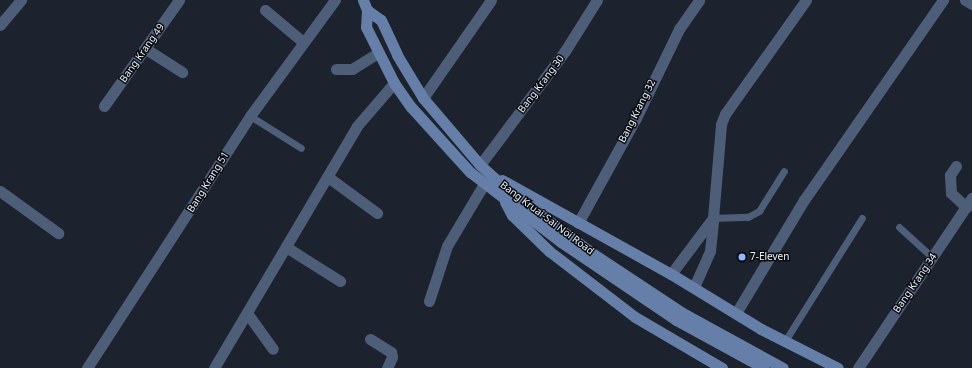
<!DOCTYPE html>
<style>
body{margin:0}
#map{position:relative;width:972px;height:368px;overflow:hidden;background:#1c232e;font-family:"Noto Sans",sans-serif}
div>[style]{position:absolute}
.service>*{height:7px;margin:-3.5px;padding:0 3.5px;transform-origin:3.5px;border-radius:3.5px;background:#4e5e78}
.minor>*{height:11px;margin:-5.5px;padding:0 5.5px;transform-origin:5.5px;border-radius:5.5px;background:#4e5e78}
.secondary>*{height:11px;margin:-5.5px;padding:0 5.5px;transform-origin:5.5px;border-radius:5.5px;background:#667fa8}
.dots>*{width:11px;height:11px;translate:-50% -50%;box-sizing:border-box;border:2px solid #090c11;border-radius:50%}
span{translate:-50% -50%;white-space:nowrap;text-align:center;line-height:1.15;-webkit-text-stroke:3px #090c11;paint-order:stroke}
.street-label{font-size:10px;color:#edf2fa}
.poi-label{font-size:10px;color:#edf2fa}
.left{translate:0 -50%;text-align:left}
</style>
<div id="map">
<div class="service">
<i style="left:250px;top:116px;width:60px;rotate:32.1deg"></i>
<i style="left:713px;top:218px;width:35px;rotate:-2deg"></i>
<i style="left:748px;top:217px;width:13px;rotate:-29deg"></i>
<i style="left:759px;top:211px;width:47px;rotate:-58deg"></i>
<i style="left:899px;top:227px;width:45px;rotate:42.3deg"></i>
<i style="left:785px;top:341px;width:145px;rotate:-58deg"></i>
</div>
<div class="minor">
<i style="left:965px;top:0;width:8px;rotate:30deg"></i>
<i style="left:265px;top:10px;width:50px;rotate:40.1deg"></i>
<i style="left:0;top:25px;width:33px;rotate:-50deg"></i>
<i style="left:146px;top:49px;width:43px;rotate:32.6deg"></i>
<i style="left:336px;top:69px;width:16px"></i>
<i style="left:352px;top:69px;width:31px;rotate:-32deg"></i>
<i style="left:423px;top:98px;width:119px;rotate:-55.2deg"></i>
<i style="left:104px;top:106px;width:130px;rotate:-54.7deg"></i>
<i style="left:480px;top:165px;width:142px;rotate:-53.3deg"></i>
<i style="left:565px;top:51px;width:60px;rotate:-57.9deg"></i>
<i style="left:956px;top:166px;width:11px;rotate:124deg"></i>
<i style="left:950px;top:175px;width:18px;rotate:87deg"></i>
<i style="left:951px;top:193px;width:21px;rotate:43deg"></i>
<i style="left:328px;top:177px;width:61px;rotate:36.3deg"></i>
<i style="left:0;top:191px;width:72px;rotate:35.9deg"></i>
<i style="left:578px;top:223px;width:120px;rotate:-61.1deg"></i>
<i style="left:636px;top:118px;width:99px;rotate:-64.2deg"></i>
<i style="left:679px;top:29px;width:35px;rotate:-55deg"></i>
<i style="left:286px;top:247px;width:64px;rotate:32.2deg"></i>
<i style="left:671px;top:274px;width:70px;rotate:-53.1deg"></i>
<i style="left:713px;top:218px;width:94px;rotate:-85.1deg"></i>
<i style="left:721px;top:124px;width:11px;rotate:-68deg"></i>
<i style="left:725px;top:114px;width:140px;rotate:-54.6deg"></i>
<i style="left:694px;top:287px;width:39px;rotate:-66deg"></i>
<i style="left:710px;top:251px;width:31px;rotate:-84deg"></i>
<i style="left:429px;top:301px;width:58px;rotate:-71.9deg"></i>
<i style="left:447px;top:246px;width:72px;rotate:-59.2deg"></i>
<i style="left:247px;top:313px;width:44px;rotate:54.2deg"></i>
<i style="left:736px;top:313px;width:132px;rotate:-59deg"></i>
<i style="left:804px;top:200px;width:244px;rotate:-55.2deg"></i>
<i style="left:370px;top:339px;width:25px;rotate:32deg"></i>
<i style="left:391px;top:352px;width:5px;rotate:79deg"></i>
<i style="left:392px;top:357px;width:12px;rotate:114deg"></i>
<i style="left:87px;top:368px;width:300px;rotate:-57.1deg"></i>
<i style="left:250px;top:116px;width:144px;rotate:-53.8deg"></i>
<i style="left:214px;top:368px;width:281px;rotate:-59.4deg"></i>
<i style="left:357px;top:126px;width:57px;rotate:-49.3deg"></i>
<i style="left:858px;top:368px;width:205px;rotate:-56.2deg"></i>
</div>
<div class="secondary">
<i style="left:363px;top:0;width:11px;rotate:68deg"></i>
<i style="left:367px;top:10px;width:17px;rotate:93deg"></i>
<i style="left:366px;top:27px;width:63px;rotate:63.4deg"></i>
<i style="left:394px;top:83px;width:29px;rotate:55deg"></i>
<i style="left:411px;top:107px;width:88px;rotate:47.8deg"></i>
<i style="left:470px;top:172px;width:115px;rotate:37.6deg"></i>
<i style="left:561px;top:242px;width:139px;rotate:34.1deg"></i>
<i style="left:676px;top:320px;width:100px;rotate:28.6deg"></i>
<i style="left:367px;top:10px;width:17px;rotate:36deg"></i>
<i style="left:381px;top:20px;width:38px;rotate:65deg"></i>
<i style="left:397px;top:55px;width:50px;rotate:58.8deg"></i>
<i style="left:423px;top:98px;width:88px;rotate:49.6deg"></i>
<i style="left:480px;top:165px;width:42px;rotate:42.1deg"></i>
<i style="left:511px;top:193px;width:101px;rotate:36.5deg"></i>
<i style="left:592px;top:253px;width:107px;rotate:33.5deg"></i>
<i style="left:681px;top:312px;width:116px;rotate:28.8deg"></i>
<i style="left:502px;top:180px;width:193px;rotate:29.1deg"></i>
<i style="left:671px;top:274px;width:105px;rotate:31.4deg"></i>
<i style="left:761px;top:329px;width:86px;rotate:26.9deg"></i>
<i style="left:505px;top:202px;width:15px;rotate:62deg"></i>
<i style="left:512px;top:215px;width:52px;rotate:44.2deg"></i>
<i style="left:549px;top:251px;width:108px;rotate:37.5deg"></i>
<i style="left:635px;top:317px;width:101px;rotate:30.4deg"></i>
</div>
<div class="dots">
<i style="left:742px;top:257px;background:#8fb8fd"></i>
</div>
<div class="street-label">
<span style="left:142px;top:53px;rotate:-55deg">Bang Krang 49</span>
<span style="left:541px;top:84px;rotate:-53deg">Bang Krang 30</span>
<span style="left:637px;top:111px;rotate:-63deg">Bang Krang 32</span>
<span style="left:208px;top:182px;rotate:-58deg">Bang Krang 51</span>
<span style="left:547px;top:218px;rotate:37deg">Bang Kruai-Sai Noi Road</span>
<span style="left:915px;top:283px;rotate:-56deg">Bang Krang 34</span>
</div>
<div class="poi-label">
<span class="left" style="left:750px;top:257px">7-Eleven</span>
</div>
</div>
